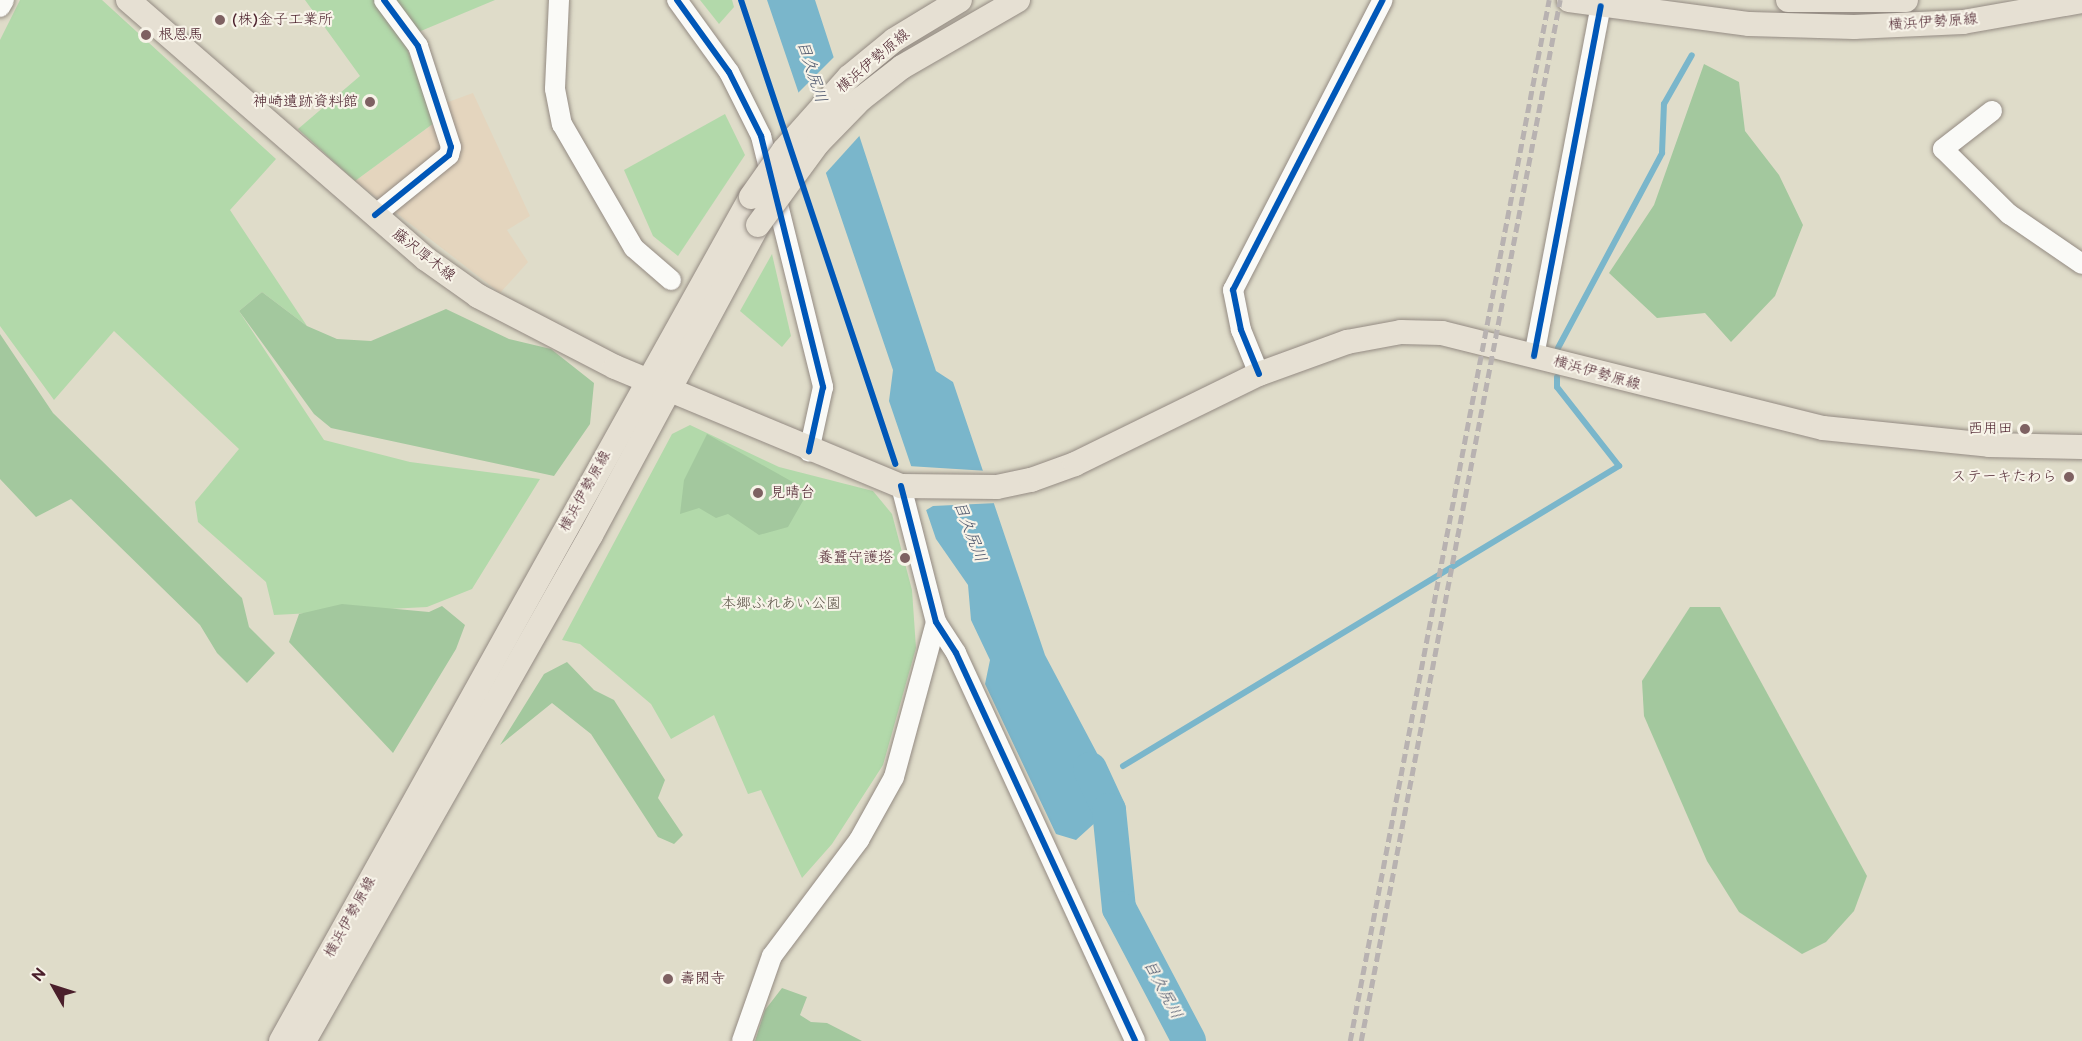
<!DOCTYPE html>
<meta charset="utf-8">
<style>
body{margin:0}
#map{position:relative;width:2082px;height:1041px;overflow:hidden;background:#dfdcc9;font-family:"Balsamiq Sans","Klee One",sans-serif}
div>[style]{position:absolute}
.built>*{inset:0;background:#e4d5be}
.green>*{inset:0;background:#b2d9aa}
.forest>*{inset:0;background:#a3c89e}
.water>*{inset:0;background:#7ab6cb}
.pier>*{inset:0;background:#dfdcc9}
.stream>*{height:6px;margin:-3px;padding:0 3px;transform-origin:3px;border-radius:3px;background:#7ab6cb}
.river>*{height:34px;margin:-17px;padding:0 17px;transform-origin:17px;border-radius:17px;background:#7ab6cb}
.roads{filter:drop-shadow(0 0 2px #948b83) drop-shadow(0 0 2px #948b83)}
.minor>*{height:20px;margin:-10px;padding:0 10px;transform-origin:10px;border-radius:10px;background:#fafaf7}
.major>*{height:24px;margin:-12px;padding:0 12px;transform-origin:12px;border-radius:12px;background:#e6e0d3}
.rail>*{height:4.5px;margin-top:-2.25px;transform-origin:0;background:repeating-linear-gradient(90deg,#b8b2b1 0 9px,transparent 0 13.5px)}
.bridges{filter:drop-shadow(0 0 2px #948b83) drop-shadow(0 0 2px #948b83)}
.major-bridge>*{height:24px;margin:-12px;padding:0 12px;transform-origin:12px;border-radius:12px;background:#e6e0d3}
.cycleway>*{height:6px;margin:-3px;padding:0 3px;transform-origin:3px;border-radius:3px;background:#0057b8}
.dots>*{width:16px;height:16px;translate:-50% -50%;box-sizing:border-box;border:3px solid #f7f3e8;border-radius:50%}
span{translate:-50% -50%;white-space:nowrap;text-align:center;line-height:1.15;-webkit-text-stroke:4.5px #f7f3e8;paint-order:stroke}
.poi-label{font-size:15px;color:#4a1f2b}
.left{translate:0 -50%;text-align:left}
.right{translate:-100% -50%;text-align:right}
.street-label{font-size:15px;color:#4a1f2b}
.park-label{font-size:15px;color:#5e564a}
.water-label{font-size:16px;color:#4c556b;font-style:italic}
.north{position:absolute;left:24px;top:957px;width:60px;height:60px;-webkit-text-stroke:4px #f7f3e8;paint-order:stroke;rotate:309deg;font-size:16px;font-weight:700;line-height:24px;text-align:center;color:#4a1f2b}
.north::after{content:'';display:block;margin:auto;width:21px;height:27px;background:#4a1f2b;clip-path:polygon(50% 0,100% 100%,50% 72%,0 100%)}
</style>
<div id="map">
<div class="built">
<i style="clip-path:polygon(473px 93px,530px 216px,507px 230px,528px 262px,500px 293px,355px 181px,433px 124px,429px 109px)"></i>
</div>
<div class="green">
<i style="clip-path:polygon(20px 0,102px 0,276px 159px,230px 210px,307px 326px,262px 292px,239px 311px,324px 440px,410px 462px,540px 479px,472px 589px,427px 607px,274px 615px,266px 582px,198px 522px,195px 502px,239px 449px,114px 331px,54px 400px,0 326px,0 40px)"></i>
<i style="clip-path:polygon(305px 0,495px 0,416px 33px,407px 48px,434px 123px,355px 181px,298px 129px,360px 76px)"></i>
<i style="clip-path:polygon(700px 0,732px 0,734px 7px,719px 24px)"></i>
<i style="clip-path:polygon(725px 114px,745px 155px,678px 256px,653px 236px,624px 170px)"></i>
<i style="clip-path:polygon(772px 254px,791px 336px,782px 347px,740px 311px)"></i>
<i style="clip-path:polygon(690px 425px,779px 467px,873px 491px,892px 514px,912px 590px,916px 648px,883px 765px,832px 844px,802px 878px,761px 790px,748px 794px,714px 715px,671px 739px,651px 704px,580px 644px,562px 640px,672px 434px)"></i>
</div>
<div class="forest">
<i style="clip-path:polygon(1704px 64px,1739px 82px,1745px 131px,1779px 175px,1803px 225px,1775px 296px,1731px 342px,1705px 313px,1657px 318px,1609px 273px,1654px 205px)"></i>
<i style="clip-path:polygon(262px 292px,307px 326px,337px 339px,371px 341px,446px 309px,509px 339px,551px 349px,594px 383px,590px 424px,554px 476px,331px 428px,314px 414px,239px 311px)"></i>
<i style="clip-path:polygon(0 334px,53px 413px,242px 598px,249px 627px,275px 653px,247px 683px,217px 653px,200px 625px,71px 499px,36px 517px,0 479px)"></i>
<i style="clip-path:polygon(707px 434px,798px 485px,804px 499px,788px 527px,759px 535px,728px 514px,716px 518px,699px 508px,680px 514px,684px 480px)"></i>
<i style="clip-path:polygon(342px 604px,429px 612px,442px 606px,465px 625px,456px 649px,393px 753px,289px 642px,299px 614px)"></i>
<i style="clip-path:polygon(1690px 607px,1720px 607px,1867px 876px,1854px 911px,1826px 942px,1802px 954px,1739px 912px,1707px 861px,1644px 716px,1642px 681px)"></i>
<i style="clip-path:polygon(567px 662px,594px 690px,614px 700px,665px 780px,658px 798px,683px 835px,674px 844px,658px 837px,591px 734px,552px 703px,500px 745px,544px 674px)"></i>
<i style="clip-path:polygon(782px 988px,807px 997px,800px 1015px,811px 1022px,827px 1023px,862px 1041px,755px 1041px,765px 1010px)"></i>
</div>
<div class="water">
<i style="clip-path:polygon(767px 0,815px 0,936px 371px,953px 382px,1045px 655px,1117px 791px,1109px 810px,1076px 840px,1056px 834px,985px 684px,990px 660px,971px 620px,968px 585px,936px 539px,889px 401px,893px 370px)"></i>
</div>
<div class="pier">
<i style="clip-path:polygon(836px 55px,862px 133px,824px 175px,796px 95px)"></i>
<i style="clip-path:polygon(908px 466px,988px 471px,997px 503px,933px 506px,923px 512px)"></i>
</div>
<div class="stream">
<i style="left:1558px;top:348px;width:221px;rotate:-61.9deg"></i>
<i style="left:1662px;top:153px;width:49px;rotate:-87.7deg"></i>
<i style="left:1664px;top:104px;width:56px;rotate:-60.3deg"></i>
<i style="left:1123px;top:766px;width:580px;rotate:-31.17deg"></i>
<i style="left:1619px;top:466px;width:100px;rotate:-128.1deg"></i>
<i style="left:1557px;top:387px;width:10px;rotate:-90deg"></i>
</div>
<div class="river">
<i style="left:1090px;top:769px;width:45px;rotate:65.1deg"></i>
<i style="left:1109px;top:810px;width:99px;rotate:84.2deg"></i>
<i style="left:1119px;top:908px;width:150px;rotate:62.2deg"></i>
</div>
<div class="roads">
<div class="minor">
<i style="left:559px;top:0;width:89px;rotate:92.6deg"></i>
<i style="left:555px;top:89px;width:36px;rotate:79deg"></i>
<i style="left:562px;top:124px;width:143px;rotate:59.9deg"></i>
<i style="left:634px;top:248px;width:49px;rotate:40.9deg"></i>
<i style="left:677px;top:0;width:89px;rotate:54.2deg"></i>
<i style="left:729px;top:72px;width:72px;rotate:63.4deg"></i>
<i style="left:761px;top:136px;width:259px;rotate:76.1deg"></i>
<i style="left:823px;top:387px;width:66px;rotate:102.3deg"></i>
<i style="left:0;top:7px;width:8px;rotate:-60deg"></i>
<i style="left:1992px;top:111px;width:62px;rotate:142.2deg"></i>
<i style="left:1943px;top:149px;width:93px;rotate:44.6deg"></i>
<i style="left:2009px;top:214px;width:88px;rotate:34.4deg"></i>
<i style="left:375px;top:215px;width:95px;rotate:-39deg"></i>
<i style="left:449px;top:155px;width:8px;rotate:-76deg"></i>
<i style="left:451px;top:147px;width:106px;rotate:-108.1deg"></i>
<i style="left:418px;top:46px;width:57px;rotate:-126.5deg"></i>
<i style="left:1534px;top:356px;width:356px;rotate:-79.2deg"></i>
<i style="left:1259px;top:374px;width:48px;rotate:-112.2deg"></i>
<i style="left:1241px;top:330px;width:41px;rotate:-101.3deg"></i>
<i style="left:1233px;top:290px;width:326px;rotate:-62.7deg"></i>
<i style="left:901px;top:486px;width:140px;rotate:75.6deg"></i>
<i style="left:936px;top:622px;width:37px;rotate:57deg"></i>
<i style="left:956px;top:653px;width:427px;rotate:65.2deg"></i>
<i style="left:742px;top:1041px;width:90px;rotate:-70.6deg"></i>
<i style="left:772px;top:956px;width:145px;rotate:-53.1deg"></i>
<i style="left:859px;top:840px;width:72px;rotate:-60.9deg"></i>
<i style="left:894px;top:777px;width:161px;rotate:-74.8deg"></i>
</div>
<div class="major">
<i style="left:128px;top:0;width:395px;rotate:41deg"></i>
<i style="left:426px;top:259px;width:64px;rotate:35.4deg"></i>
<i style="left:478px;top:296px;width:154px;rotate:27.4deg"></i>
<i style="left:615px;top:367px;width:310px;rotate:22.6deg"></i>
<i style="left:901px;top:486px;width:96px;rotate:0.6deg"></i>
<i style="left:997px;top:487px;width:35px;rotate:-12deg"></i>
<i style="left:1031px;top:480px;width:47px;rotate:-20deg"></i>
<i style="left:1075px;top:464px;width:205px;rotate:-26.1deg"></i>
<i style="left:1259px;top:374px;width:94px;rotate:-20deg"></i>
<i style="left:1347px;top:342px;width:55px;rotate:-10.5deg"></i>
<i style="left:1401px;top:332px;width:41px;rotate:1.4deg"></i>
<i style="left:1442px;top:333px;width:393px;rotate:14deg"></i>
<i style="left:1823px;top:428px;width:167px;rotate:5.8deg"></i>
<i style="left:1989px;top:445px;width:93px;rotate:1.2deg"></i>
<i style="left:1569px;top:0;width:182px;rotate:7.6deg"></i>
<i style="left:1749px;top:24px;width:105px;rotate:1.6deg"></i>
<i style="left:1854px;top:27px;width:109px;rotate:-2.6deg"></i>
<i style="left:1963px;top:22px;width:121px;rotate:-10deg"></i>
<i style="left:1788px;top:0;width:118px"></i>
<i style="left:281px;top:1041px;width:966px;rotate:-60.89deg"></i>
<i style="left:304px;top:1041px;width:582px;rotate:-60.44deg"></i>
<i style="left:591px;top:535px;width:352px;rotate:-61.7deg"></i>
</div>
</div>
<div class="rail">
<i style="left:1350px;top:1041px;width:1060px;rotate:-79.18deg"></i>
<i style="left:1361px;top:1041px;width:1060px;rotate:-79.18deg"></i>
</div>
<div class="bridges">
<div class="major-bridge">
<i style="left:751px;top:197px;width:57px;rotate:-54.9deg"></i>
<i style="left:784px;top:150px;width:98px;rotate:-48.3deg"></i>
<i style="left:849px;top:77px;width:58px;rotate:-39.4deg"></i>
<i style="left:894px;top:40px;width:77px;rotate:-31.2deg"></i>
<i style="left:758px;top:225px;width:102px;rotate:-53.8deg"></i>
<i style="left:818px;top:143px;width:62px;rotate:-45.7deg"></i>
<i style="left:861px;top:99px;width:52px;rotate:-38deg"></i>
<i style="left:902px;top:67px;width:134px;rotate:-30deg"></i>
</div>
</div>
<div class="cycleway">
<i style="left:677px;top:0;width:89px;rotate:54.2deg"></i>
<i style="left:729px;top:72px;width:72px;rotate:63.4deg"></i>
<i style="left:761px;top:136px;width:259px;rotate:76.1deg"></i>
<i style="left:823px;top:387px;width:66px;rotate:102.3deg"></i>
<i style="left:741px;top:0;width:489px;rotate:71.6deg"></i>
<i style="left:375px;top:215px;width:95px;rotate:-39deg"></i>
<i style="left:449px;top:155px;width:8px;rotate:-76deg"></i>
<i style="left:451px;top:147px;width:106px;rotate:-108.1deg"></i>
<i style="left:418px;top:46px;width:57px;rotate:-126.5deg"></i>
<i style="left:1534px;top:356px;width:356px;rotate:-79.2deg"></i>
<i style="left:1259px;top:374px;width:48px;rotate:-112.2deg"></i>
<i style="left:1241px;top:330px;width:41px;rotate:-101.3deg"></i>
<i style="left:1233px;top:290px;width:326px;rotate:-62.7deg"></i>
<i style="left:901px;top:486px;width:140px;rotate:75.6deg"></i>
<i style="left:936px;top:622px;width:37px;rotate:57deg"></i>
<i style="left:956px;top:653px;width:427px;rotate:65.2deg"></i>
</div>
<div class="dots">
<i style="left:220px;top:20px;background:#7e6162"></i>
<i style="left:146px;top:35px;background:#7e6162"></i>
<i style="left:370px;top:102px;background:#7e6162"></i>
<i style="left:2025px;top:429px;background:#7e6162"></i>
<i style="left:2069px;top:477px;background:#7e6162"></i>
<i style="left:758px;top:493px;background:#7e6162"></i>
<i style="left:905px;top:558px;background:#7e6162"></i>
<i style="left:668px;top:979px;background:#7e6162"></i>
</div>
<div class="poi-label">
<span class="left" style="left:232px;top:20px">(株)金子工業所</span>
<span class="left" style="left:158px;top:35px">根恩馬</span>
<span class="right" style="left:358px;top:102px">神崎遺跡資料館</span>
<span class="right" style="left:2013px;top:429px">西用田</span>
<span class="right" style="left:2057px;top:477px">ステーキたわら</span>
<span class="left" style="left:770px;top:493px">見晴台</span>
<span class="right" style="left:893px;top:558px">養蠶守護塔</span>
<span class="left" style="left:680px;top:979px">壽閑寺</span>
</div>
<div class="street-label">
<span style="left:1933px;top:22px;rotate:-4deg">横浜伊勢原線</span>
<span style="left:873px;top:61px;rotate:-40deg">横浜伊勢原線</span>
<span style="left:424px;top:255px;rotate:38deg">藤沢厚木線</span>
<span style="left:1597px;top:373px;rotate:16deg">横浜伊勢原線</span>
<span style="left:585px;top:491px;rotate:-61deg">横浜伊勢原線</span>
<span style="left:350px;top:917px;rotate:-61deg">横浜伊勢原線</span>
</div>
<div class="park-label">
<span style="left:781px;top:604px">本郷ふれあい公園</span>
</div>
<div class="water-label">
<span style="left:811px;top:72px;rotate:72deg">目久尻川</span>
<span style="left:969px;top:532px;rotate:69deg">目久尻川</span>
<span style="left:1162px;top:990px;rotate:62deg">目久尻川</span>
</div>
<div class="north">N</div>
</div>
